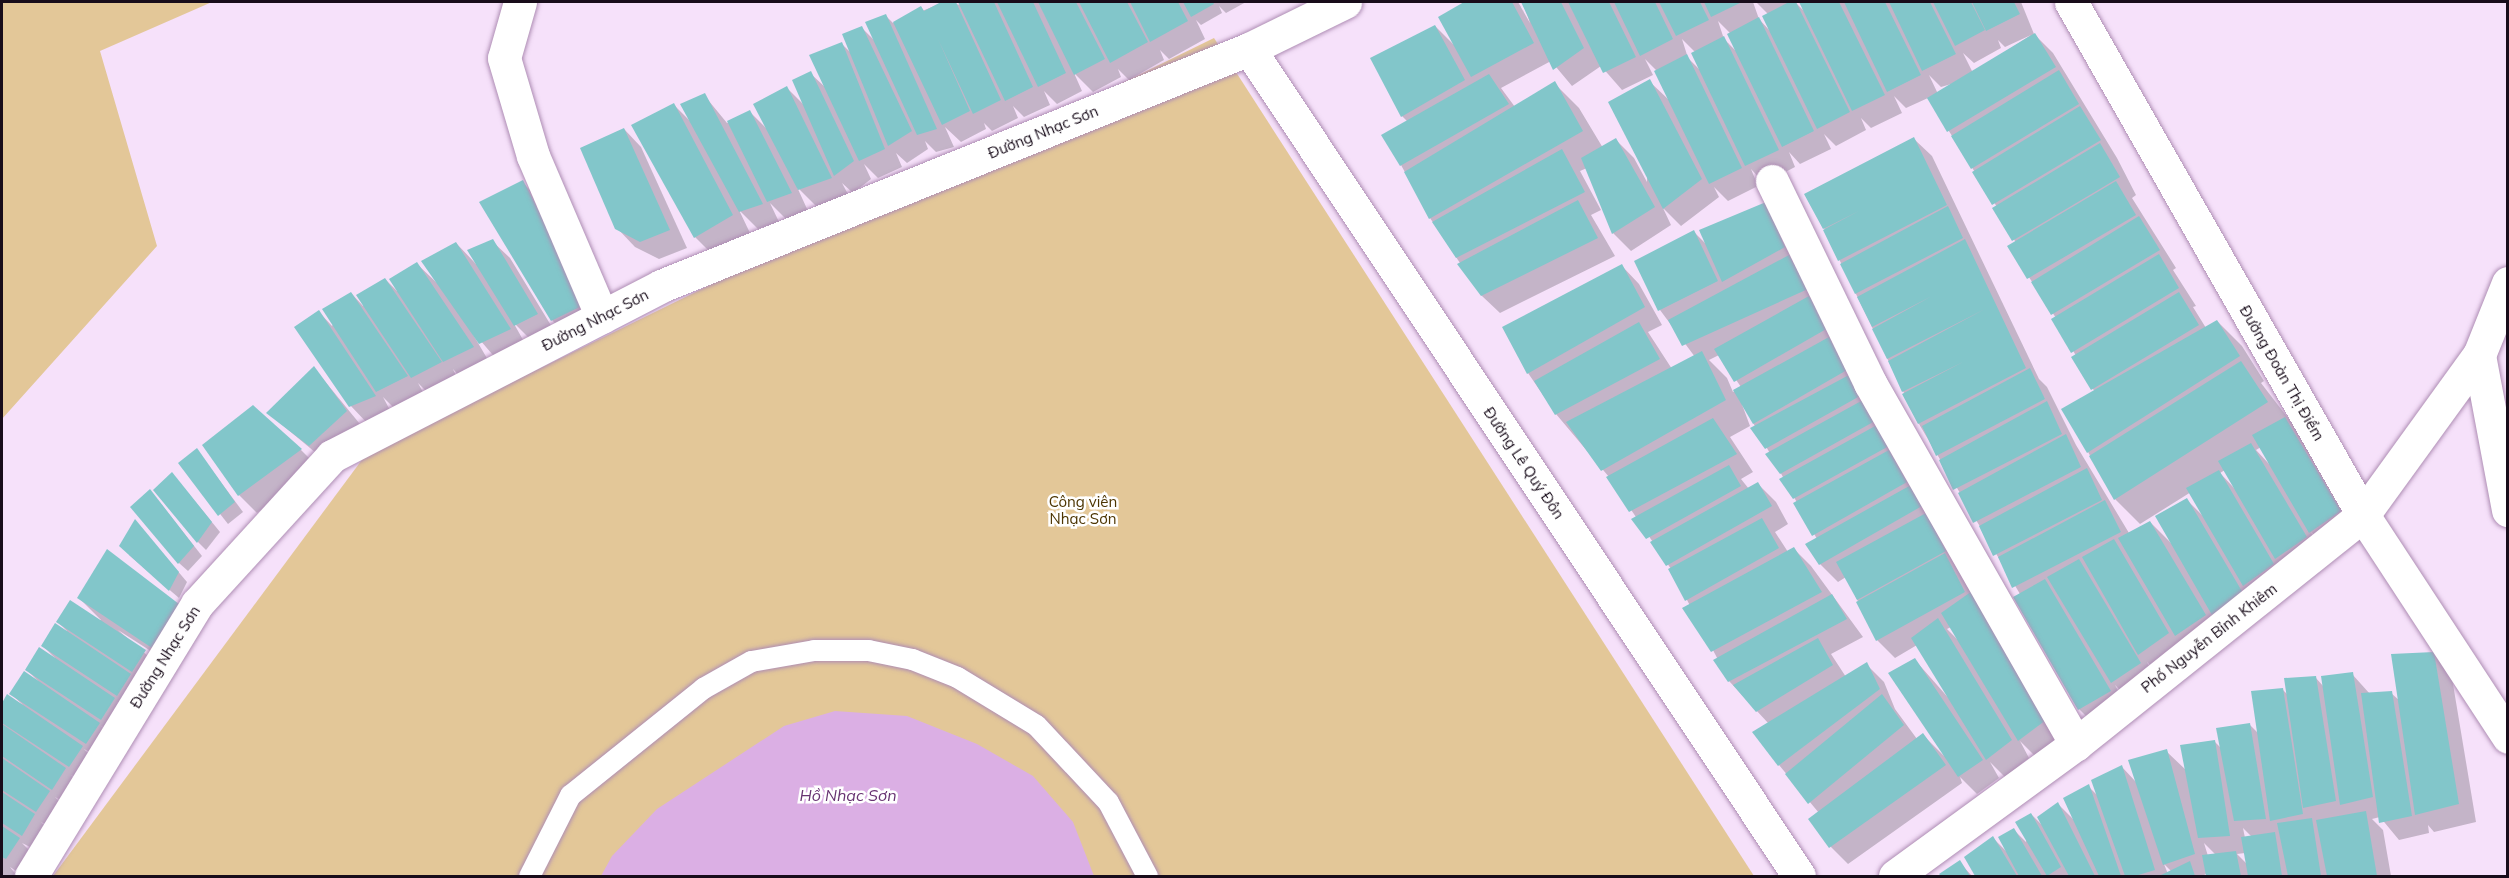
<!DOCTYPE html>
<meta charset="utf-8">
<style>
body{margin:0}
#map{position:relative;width:2509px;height:878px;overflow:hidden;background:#f6e1fa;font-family:Mulish,sans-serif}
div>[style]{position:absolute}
.green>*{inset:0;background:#e3c798}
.water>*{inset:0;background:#dbafe4}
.shadow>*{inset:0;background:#0003}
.building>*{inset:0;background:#82c6ca}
.roads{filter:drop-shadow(0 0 2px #ae8db4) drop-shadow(0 0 2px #ae8db4)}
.lane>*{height:21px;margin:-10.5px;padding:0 10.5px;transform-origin:10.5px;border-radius:10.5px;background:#fff}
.street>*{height:33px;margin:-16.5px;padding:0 16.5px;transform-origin:16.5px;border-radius:16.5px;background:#fff}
.secondary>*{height:33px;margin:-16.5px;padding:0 16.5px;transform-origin:16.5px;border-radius:16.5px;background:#fff}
span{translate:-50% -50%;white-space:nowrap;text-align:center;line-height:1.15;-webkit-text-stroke:5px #fff;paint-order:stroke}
.street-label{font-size:15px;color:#180c1a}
.park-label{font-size:15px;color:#4d3502}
.water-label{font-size:16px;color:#683372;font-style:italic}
.frame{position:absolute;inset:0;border:3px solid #180c1a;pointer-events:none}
</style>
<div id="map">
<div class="green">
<i style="clip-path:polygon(2px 2px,212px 2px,100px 51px,157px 246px,2px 419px)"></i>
<i style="clip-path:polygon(1214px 38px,1754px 876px,53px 876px,367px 453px)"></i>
</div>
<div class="water">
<i style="clip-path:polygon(835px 711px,907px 716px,977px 744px,1033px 776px,1073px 822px,1094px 876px,601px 876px,612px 856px,657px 809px,784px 726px)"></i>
</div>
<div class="shadow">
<i style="clip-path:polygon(944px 2px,961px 5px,960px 2px,1246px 2px,1226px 13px,1219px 6px,1222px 13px,1201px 25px,1196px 20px,1205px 39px,1169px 59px,1160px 50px,1164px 60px,1129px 80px,1118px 69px,1121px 77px,1093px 92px,1074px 73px,1082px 91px,1057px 104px,1044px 91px,1050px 105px,1024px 117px,1013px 106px,1018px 118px,992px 131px,984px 123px,986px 129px,961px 142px,945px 127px,954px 147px,936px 152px,925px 141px,928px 149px,907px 163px,896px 153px,902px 167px,878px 178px,864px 164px,871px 179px,853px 193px,842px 183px,849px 196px,817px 207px,797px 187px,808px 211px,786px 219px,770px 203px,779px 222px,758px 229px,739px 210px,750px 233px,713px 255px,695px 237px,674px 105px,691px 122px,704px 95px,727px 123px,750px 112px,766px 128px,787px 88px,805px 106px,810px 73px,826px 88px,841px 43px,852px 54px,861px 27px,874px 40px,886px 16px,893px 23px)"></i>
<i style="clip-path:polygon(evenodd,1467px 2px,1518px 2px,1530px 23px,1523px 2px,1753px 2px,1759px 19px,1770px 31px,1768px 14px,1756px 2px,1795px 2px,1804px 11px,1800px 2px,2021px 2px,2034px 34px,2053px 53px,2117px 158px,2136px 195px,2132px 198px,2176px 268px,2173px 270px,2196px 306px,2193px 307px,2206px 328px,2217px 321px,2242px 346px,2264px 381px,2261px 383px,2302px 436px,2357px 529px,2328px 549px,2311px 532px,2323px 555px,2294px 575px,2279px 560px,2291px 582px,2212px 613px,2222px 633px,2194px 653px,2180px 640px,2186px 651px,2157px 672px,2147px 662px,2157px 681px,2130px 700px,2115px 685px,2128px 709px,2097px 727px,2079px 709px,2020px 594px,1919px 424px,1824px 228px,1914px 139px,1932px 156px,2039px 379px,2047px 387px,2076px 445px,2129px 533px,2150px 522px,2172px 544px,2187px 500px,2204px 517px,2191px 492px,2140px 524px,2115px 499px,2088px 452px,2095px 392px,2073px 358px,2076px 356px,2056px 318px,2009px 247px,2016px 243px,1997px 207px,1928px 98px,1906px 108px,1894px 96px,1902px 113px,1871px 128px,1861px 118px,1866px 130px,1836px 146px,1824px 134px,1831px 149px,1800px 164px,1789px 152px,1795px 167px,1764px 183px,1751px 169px,1758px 186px,1728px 201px,1714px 187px,1719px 197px,1681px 226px,1663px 208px,1671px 225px,1631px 251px,1613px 233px,1587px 168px,1580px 171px,1601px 210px,1591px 215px,1615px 256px,1500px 313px,1482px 296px,1430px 218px,1401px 165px,1408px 122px,1402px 116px,1435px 26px,1455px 46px,1440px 17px,1467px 2px,1718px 21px,1731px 34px,1736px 51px,1724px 39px,1718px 21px,1467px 2px,2031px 35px,1973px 73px,1963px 53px,1974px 63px,2001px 48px,1998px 40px,2005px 47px,2031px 35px,1467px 2px,1682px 39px,1695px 52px,1701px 71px,1688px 58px,1682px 39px,1467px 2px,1645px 59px,1657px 71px,1669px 100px,1649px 81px,1647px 182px,1634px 158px,1616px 140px,1603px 148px,1579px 108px,1554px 83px,1515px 107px,1501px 88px,1551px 61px,1572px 86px,1601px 66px,1622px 90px,1653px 75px,1645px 59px,1467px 2px,1929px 75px,1941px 87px,1958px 82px,1938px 94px,1929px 75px,1467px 2px,2261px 447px,2270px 465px,2256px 450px,2261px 447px,1467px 2px,2225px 470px,2235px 489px,2220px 473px,2225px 470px)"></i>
<i style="clip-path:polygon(624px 129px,641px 147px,687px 248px,659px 259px,635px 247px,617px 228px)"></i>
<i style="clip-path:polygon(522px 182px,540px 200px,602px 321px,569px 338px,552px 320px)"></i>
<i style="clip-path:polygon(evenodd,1765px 203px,2066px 735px,2037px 758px,2020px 741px,2029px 758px,2005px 777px,1990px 762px,1999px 778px,1977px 794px,1960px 777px,1962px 783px,1848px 864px,1831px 847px,1819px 813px,1779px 765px,1769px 724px,1729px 681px,1671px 569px,1609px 477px,1556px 414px,1528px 373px,1622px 266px,1639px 284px,1662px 325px,1648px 332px,1672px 369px,1695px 357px,1660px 310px,1694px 232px,1707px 245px,1765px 203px,1719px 355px,1741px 387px,1733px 392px,1727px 378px,1709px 360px,1719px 355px,1765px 203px,1740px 399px,1817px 539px,1820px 564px,1838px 582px,1846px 577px,1877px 640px,1895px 658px,1917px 645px,1952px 702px,1915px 660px,1944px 756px,1923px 735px,1917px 739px,1895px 709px,1884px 682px,1866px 664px,1846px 677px,1831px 654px,1863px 637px,1811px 566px,1794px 549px,1788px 552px,1775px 532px,1788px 524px,1776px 502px,1758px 484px,1749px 489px,1741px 479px,1753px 472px,1730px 437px,1750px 426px,1740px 399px,1765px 203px,1951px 627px,1958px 640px,1947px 629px,1951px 627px)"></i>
<i style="clip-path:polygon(492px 241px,510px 258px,555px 332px,533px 342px,513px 322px,527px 347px,498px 361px,468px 326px,491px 365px,462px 379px,453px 369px,458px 380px,430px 395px,418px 383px,424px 394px,395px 409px,383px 397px,392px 414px,368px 424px,350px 405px,319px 312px,332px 326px,351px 293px,363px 306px,385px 279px,397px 291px,417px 264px,437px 283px,456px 243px,476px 264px)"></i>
<i style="clip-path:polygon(314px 368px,364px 429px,328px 463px,268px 413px)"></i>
<i style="clip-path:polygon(204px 445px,301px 450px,318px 467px,257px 513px,239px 495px)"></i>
<i style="clip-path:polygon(197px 450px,243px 512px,228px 524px,180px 463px)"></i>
<i style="clip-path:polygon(180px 483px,220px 532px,206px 550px,198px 542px)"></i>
<i style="clip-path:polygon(158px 500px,202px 556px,188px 571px,179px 563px)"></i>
<i style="clip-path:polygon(143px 530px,187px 582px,179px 598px,129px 555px)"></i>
<i style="clip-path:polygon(108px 551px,171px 664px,118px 630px,163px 669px,135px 712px,117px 702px,132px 717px,120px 736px,101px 726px,116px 741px,104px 760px,84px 749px,99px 764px,87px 783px,71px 775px,83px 787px,71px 806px,55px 797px,67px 809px,54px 829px,41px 822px,52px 833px,40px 852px,22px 843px,36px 857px,24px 876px,10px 867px,17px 876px,2px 876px,2px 705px,7px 696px,23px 705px,11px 694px,39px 682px,27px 670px,55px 658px,43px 646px,67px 631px,58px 622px,101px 620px,79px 598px)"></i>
<i style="clip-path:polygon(evenodd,2434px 654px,2451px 672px,2476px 822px,2434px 832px,2428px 825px,2429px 833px,2399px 840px,2380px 817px,2372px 819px,2383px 830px,2391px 876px,2208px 876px,2207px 873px,2203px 876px,1977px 876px,1966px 857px,1993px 838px,2008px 853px,2014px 830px,2026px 842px,2031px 814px,2045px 828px,2058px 804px,2075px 821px,2088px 786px,2099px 797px,2122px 767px,2136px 782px,2166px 751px,2187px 771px,2214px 741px,2221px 748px,2249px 724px,2259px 734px,2282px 689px,2289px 696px,2315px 677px,2324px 687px,2352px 674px,2370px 694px,2391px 693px,2400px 701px,2434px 654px,2243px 828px,2252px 837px,2245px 838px,2243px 828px,2434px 654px,2204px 843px,2216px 855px,2208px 856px,2204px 843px,2434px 654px,2245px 853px,2247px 864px,2237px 854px,2245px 853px,2434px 654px,2164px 864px,2172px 872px,2168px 874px,2164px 864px)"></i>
<i style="clip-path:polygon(1959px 862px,1972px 876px,1942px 876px,1941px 874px)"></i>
</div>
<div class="building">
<i style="clip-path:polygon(941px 2px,956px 2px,1001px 100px,973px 114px,938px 39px,970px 111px,942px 125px,893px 22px,921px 6px,924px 11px)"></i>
<i style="clip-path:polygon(958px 2px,994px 2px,1033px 87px,1005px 101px)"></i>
<i style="clip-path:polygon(997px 2px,1033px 2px,1066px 73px,1038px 87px)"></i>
<i style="clip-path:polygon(1038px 2px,1076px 2px,1105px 59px,1074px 75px)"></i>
<i style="clip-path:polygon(1079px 2px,1127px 2px,1148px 42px,1110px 63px)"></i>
<i style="clip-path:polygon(1130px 2px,1178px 2px,1188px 21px,1150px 42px)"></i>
<i style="clip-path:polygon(1183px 2px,1213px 2px,1214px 4px,1191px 17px)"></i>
<i style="clip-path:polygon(1464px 2px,1512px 2px,1534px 43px,1471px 77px,1438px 17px)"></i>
<i style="clip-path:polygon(1521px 2px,1561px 2px,1584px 48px,1553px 70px)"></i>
<i style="clip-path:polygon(1568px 2px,1609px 2px,1636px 57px,1603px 73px)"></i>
<i style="clip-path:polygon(1614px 2px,1655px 2px,1673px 39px,1640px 56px)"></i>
<i style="clip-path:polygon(1659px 2px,1700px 2px,1709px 20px,1676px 36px)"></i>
<i style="clip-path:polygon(1704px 2px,1742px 2px,1711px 17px)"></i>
<i style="clip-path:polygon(1789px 2px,1796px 2px,1850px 112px,1817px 129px,1762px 16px)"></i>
<i style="clip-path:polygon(1799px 2px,1839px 2px,1885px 95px,1852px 111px)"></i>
<i style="clip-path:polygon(1844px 2px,1885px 2px,1921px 75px,1887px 92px)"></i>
<i style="clip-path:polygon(1889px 2px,1930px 2px,1956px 54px,1922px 71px)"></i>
<i style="clip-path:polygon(1933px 2px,1971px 2px,1985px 30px,1955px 46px)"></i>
<i style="clip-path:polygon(1972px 2px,2014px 2px,2020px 14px,1986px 31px)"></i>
<i style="clip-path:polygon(886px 14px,937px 129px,917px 135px,865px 22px)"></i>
<i style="clip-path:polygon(1759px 17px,1814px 131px,1782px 147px,1727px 34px)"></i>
<i style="clip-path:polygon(1435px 25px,1465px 80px,1401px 117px,1370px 58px)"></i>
<i style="clip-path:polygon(862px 26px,912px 131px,888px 146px,842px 34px)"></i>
<i style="clip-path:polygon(2035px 33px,2056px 67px,1947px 132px,1927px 98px)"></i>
<i style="clip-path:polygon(1724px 36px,1779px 150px,1745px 166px,1691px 53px)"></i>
<i style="clip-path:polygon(842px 42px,885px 149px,859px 161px,809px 55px)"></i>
<i style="clip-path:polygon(1687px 54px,1742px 168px,1709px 184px,1654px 71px)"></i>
<i style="clip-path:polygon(2059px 70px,2079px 104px,1971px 169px,1951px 136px)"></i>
<i style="clip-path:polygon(811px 71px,854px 161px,834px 176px,792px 80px)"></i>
<i style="clip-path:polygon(1489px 74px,1509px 104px,1400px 166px,1381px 135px)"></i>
<i style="clip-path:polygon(1650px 79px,1702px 179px,1663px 209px,1608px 102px)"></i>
<i style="clip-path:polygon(1555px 81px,1583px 131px,1429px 219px,1404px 172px)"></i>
<i style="clip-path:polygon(787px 86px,832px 178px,798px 190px,753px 104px)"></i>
<i style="clip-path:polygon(705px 93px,763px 204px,739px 212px,680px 104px)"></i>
<i style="clip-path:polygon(674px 103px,733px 215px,694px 238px,631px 125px)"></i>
<i style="clip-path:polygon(2080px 106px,2101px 140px,1992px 205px,1972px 172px)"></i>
<i style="clip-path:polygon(750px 110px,792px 193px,767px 202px,727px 121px)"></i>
<i style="clip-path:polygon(624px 128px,670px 230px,640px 242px,615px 229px,580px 148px)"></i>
<i style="clip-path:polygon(1914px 137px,1947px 205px,1838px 261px,1823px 230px,1859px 211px,1823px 229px,1804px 194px)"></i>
<i style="clip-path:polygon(1616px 138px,1655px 207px,1612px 234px,1581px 158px)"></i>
<i style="clip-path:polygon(2100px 143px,2120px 177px,2012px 241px,1992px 208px)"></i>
<i style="clip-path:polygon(1562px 149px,1585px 192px,1456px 258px,1432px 222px)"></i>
<i style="clip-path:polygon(523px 180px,586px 304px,551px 321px,479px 202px)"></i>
<i style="clip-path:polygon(2116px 181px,2136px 215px,2027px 279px,2007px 246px)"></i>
<i style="clip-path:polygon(1578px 200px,1598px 238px,1481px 296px,1457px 264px)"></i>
<i style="clip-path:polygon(1766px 202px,1785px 247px,1722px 282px,1699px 230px)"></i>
<i style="clip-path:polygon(1948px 206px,1963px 238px,1855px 294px,1840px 264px)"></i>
<i style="clip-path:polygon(2139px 216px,2160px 250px,2051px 315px,2031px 282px)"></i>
<i style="clip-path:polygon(1694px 230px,1718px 281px,1658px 311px,1634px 261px)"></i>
<i style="clip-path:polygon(493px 239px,538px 314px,514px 326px,467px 250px)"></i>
<i style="clip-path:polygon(1965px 239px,2026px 368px,1918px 424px,1902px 394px,1963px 362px,1902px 392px,1888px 361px,1985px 309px,1887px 359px,1872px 329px,1932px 296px,1872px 327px,1857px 297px)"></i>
<i style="clip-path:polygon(456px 242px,511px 329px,479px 344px,421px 261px)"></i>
<i style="clip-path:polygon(2159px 254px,2179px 288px,2071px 353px,2051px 319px)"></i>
<i style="clip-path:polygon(1789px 255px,1808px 289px,1682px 346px,1668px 320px)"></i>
<i style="clip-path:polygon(417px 262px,474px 347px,443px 362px,389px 279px)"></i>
<i style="clip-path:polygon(1622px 264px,1645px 307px,1527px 374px,1502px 327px)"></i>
<i style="clip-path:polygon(385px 278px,442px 362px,411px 378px,356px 295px)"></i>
<i style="clip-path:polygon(351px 292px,408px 376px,376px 392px,322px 309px)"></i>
<i style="clip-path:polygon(2179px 292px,2199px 325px,2091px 390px,2071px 357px)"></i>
<i style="clip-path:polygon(1809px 296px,1828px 328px,1734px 382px,1714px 349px)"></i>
<i style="clip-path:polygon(319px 310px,376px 396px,349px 407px,294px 327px)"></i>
<i style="clip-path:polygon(2217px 320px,2240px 356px,2087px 453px,2061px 409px)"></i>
<i style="clip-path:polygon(1639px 322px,1660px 359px,1555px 415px,1534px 381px)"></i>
<i style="clip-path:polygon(1829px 337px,1847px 370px,1753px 424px,1733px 390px)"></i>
<i style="clip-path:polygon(1702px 351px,1726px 400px,1601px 471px,1566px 422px)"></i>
<i style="clip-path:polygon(2241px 361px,2268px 402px,2114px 500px,2089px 456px)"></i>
<i style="clip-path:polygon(314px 366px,347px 411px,309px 446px,266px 413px)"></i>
<i style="clip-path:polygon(2030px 368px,2045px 399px,1936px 456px,1922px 426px)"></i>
<i style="clip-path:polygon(1849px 375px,1860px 396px,1765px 449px,1750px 428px)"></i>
<i style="clip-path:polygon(1863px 400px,1875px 421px,1780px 474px,1765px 454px)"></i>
<i style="clip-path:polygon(2047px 401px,2062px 434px,1953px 490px,1939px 460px)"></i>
<i style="clip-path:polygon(253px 405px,302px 449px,238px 496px,202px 445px)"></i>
<i style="clip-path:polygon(2285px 417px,2341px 511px,2309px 533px,2252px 435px)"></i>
<i style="clip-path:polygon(1713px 418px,1737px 454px,1629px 512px,1606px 477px)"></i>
<i style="clip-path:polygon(1877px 425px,1889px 446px,1793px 499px,1779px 479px)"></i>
<i style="clip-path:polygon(2066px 434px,2081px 467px,1973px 523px,1958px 493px)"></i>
<i style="clip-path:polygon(2251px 443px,2307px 537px,2275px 559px,2218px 461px)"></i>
<i style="clip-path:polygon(197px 448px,235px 502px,218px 516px,178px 463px)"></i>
<i style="clip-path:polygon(1889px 450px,1907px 482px,1812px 536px,1793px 503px)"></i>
<i style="clip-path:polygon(1729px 465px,1741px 486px,1646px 539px,1631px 519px)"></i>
<i style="clip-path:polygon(2087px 468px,2102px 500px,1993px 556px,1979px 526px)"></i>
<i style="clip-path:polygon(2219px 470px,2274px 564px,2243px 586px,2186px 488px)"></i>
<i style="clip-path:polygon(172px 472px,212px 522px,197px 543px,153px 490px)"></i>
<i style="clip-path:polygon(1758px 482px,1772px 506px,1666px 566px,1650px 542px)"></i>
<i style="clip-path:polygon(1911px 485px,1922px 506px,1819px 565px,1805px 544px)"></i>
<i style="clip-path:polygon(150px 489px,194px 546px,178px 564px,130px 507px)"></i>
<i style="clip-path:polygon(2187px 498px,2243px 593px,2212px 615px,2155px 516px)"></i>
<i style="clip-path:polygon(2105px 500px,2121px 532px,2012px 588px,1998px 557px)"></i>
<i style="clip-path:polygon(1926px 513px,1946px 551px,1857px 600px,1836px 562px)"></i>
<i style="clip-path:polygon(1762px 518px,1779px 548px,1685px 601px,1668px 569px)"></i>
<i style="clip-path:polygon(135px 519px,179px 572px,169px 591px,119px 546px)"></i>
<i style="clip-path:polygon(2150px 521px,2206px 615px,2175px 636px,2118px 538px)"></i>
<i style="clip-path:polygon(2114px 539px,2169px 633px,2138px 655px,2082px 557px)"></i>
<i style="clip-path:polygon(1794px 547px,1822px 592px,1711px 652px,1682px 608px)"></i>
<i style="clip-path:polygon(107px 549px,179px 604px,152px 648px,77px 598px)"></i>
<i style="clip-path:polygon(1945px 553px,1965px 592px,1876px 641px,1856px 602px)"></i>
<i style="clip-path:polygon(2079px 559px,2141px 663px,2111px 683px,2047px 577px)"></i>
<i style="clip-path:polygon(2045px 579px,2111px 691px,2078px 710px,2013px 597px)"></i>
<i style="clip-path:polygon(1975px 589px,2050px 717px,2018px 741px,1941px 613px)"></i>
<i style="clip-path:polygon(1832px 594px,1847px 619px,1728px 682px,1713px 660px)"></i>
<i style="clip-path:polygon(70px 600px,146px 650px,132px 672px,56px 622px)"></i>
<i style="clip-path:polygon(1938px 618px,2012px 740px,1986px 760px,1911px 638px)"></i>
<i style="clip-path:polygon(55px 623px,131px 674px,117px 696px,41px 646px)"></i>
<i style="clip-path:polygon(1818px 638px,1833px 665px,1756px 712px,1733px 685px)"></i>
<i style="clip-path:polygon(39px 647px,115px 698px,101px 720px,25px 670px)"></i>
<i style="clip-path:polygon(2434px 652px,2459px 804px,2415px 815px,2391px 654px)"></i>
<i style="clip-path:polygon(1915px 658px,1983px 760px,1958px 777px,1888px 673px)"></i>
<i style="clip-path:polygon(1867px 662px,1880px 689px,1778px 766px,1752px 732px)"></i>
<i style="clip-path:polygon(24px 671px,100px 723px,86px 744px,9px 694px)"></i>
<i style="clip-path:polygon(2353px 672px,2373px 797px,2340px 805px,2321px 676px)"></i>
<i style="clip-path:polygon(2316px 676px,2336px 801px,2303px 808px,2284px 678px)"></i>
<i style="clip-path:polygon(2283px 688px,2303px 814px,2270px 821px,2251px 691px)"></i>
<i style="clip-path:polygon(2392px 691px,2412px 816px,2379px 823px,2361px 693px)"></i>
<i style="clip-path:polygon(7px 694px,83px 746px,69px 767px,2px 723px,2px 703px)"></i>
<i style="clip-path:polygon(1882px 694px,1904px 725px,1808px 804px,1785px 774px)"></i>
<i style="clip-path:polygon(2250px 723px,2266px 819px,2234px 821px,2216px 728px)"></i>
<i style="clip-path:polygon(2px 724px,66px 768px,52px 790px,2px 756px)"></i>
<i style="clip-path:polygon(1923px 733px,1946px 765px,1829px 848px,1808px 819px)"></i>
<i style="clip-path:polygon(2215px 740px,2230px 836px,2198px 838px,2180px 745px)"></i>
<i style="clip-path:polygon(2167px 749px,2195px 854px,2163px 865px,2128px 760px)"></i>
<i style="clip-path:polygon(2px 758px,50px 791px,36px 812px,2px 790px)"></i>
<i style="clip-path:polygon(2122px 765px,2155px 870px,2135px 876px,2125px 876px,2091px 780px)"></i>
<i style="clip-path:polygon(2089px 784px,2121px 876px,2099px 876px,2063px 798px)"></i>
<i style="clip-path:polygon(2px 792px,35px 814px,22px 836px,2px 823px)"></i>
<i style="clip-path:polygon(2058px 802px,2095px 876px,2069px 876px,2037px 817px)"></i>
<i style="clip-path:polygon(2366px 811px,2377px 876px,2327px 876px,2316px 820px)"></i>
<i style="clip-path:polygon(2031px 813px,2061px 867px,2047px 876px,2015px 822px)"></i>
<i style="clip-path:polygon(2312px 818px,2321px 876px,2288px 876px,2277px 823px)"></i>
<i style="clip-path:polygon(2px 826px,20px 838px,6px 859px,2px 857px)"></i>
<i style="clip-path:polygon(2014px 828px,2042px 876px,2019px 876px,1998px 837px)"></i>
<i style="clip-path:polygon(2275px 832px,2282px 876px,2248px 876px,2241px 837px)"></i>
<i style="clip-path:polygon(1993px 836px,2017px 876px,1975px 876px,1964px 857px)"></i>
<i style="clip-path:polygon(2236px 851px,2241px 876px,2206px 876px,2202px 855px)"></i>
<i style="clip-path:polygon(1960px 860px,1970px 876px,1941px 876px,1939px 874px)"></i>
<i style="clip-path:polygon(2190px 861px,2195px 876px,2159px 876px)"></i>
</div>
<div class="roads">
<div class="lane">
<i style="left:529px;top:876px;width:91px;rotate:-63.2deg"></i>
<i style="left:570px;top:795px;width:171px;rotate:-38.8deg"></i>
<i style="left:703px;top:688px;width:55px;rotate:-29.4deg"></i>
<i style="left:751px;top:661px;width:64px;rotate:-9.9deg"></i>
<i style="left:814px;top:650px;width:54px"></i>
<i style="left:868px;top:650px;width:45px;rotate:11.6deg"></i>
<i style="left:912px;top:659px;width:48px;rotate:21.8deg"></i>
<i style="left:957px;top:677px;width:92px;rotate:31.3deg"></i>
<i style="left:1036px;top:725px;width:105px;rotate:46.9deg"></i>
<i style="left:1108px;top:802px;width:84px;rotate:62.2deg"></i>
</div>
<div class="street">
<i style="left:520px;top:2px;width:58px;rotate:105.9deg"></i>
<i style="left:504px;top:58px;width:102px;rotate:73.5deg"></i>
<i style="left:533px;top:156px;width:175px;rotate:66.8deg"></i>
<i style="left:2071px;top:2px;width:590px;rotate:60.35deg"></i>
<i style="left:2363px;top:515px;width:265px;rotate:56.8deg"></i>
<i style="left:1249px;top:49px;width:993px;rotate:56.37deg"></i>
<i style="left:1772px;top:181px;width:225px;rotate:64.1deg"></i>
<i style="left:1870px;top:383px;width:416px;rotate:60.3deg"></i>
<i style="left:2508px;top:283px;width:78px;rotate:111.9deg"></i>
<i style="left:2479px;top:355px;width:158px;rotate:79.4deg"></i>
<i style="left:1895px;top:876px;width:224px;rotate:-36.1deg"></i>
<i style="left:2076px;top:744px;width:367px;rotate:-38.6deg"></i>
<i style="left:2363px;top:515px;width:198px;rotate:-54.1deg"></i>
</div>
<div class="secondary">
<i style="left:31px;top:876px;width:319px;rotate:-58.6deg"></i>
<i style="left:197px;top:604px;width:200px;rotate:-47.6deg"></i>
<i style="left:332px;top:456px;width:370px;rotate:-27.3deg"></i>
<i style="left:661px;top:286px;width:634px;rotate:-21.95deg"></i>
<i style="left:1249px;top:49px;width:107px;rotate:-26.1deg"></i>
</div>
</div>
<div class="street-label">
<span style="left:1043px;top:132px;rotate:-22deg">Đường Nhạc Sơn</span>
<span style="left:595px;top:320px;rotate:-27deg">Đường Nhạc Sơn</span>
<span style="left:2282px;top:373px;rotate:60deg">Đường Đoàn Thị Điểm</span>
<span style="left:1524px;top:463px;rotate:56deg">Đường Lê Quý Đôn</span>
<span style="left:2209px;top:638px;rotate:-38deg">Phố Nguyễn Bỉnh Khiêm</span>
<span style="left:165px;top:657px;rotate:-58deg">Đường Nhạc Sơn</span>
</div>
<div class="park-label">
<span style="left:1083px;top:510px">Công viên<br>Nhạc Sơn</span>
</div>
<div class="water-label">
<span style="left:848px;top:795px">Hồ Nhạc Sơn</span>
</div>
<div class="frame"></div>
</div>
